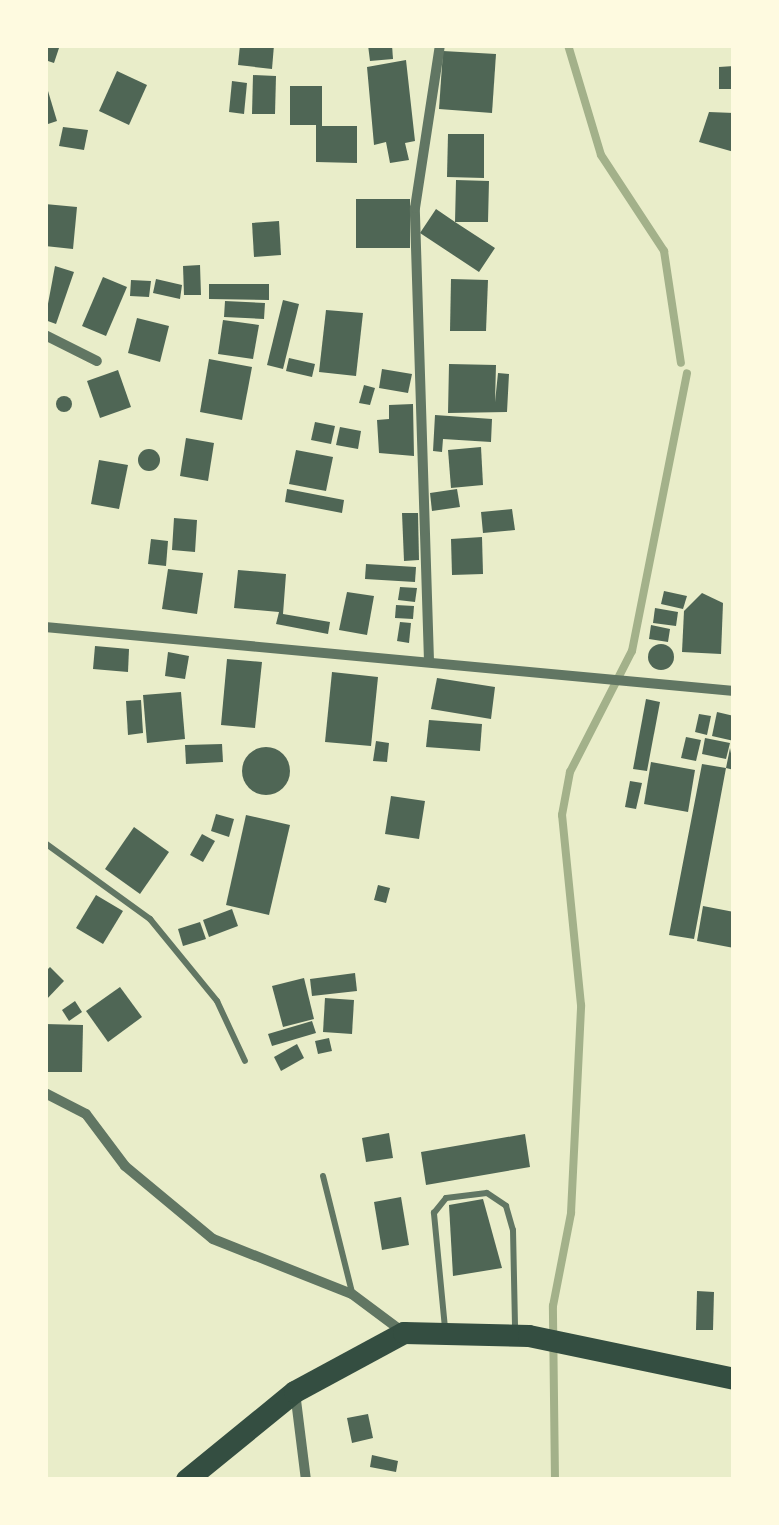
<!DOCTYPE html>
<style>
body{margin:0}
#map{position:relative;width:779px;height:1525px;overflow:hidden;background:#e9edc9;font-family:Quicksand,sans-serif}
div>[style]{position:absolute}
.stream>*{height:8px;margin:-4px;padding:0 4px;transform-origin:4px;border-radius:4px;background:#a3b18a}
.building>*{inset:0;background:#4f6655}
.round{border-radius:50%}
.service>*{height:6px;margin:-3px;padding:0 3px;transform-origin:3px;border-radius:3px;background:#617663}
.minor>*{height:10px;margin:-5px;padding:0 5px;transform-origin:5px;border-radius:5px;background:#617663}
.primary>*{height:22px;margin:-11px;padding:0 11px;transform-origin:11px;border-radius:11px;background:#344e41}
span{translate:-50% -50%;white-space:nowrap;text-align:center;line-height:1.15;-webkit-text-stroke:10px #fefae0;paint-order:stroke}
.frame{position:absolute;inset:0;border:48px solid #fefae0;pointer-events:none}
</style>
<div id="map">
<div class="stream">
<i style="left:568px;top:45px;width:115px;rotate:73.3deg"></i>
<i style="left:601px;top:155px;width:115px;rotate:56.7deg"></i>
<i style="left:664px;top:251px;width:113px;rotate:81.4deg"></i>
<i style="left:555px;top:1480px;width:174px;rotate:-90.7deg"></i>
<i style="left:553px;top:1306px;width:95px;rotate:-79deg"></i>
<i style="left:571px;top:1213px;width:208px;rotate:-87.2deg"></i>
<i style="left:581px;top:1005px;width:191px;rotate:-95.7deg"></i>
<i style="left:562px;top:815px;width:44px;rotate:-79.5deg"></i>
<i style="left:570px;top:772px;width:136px;rotate:-62.9deg"></i>
<i style="left:632px;top:651px;width:283px;rotate:-78.8deg"></i>
</div>
<div class="building">
<i style="clip-path:polygon(45px 45px,60px 45px,54px 63px,45px 60px)"></i>
<i style="clip-path:polygon(240px 45px,274px 45px,272px 69px,238px 65px)"></i>
<i style="clip-path:polygon(368px 45px,392px 45px,393px 59px,370px 61px)"></i>
<i style="clip-path:polygon(443px 51px,496px 54px,492px 113px,439px 109px)"></i>
<i style="clip-path:polygon(406px 60px,415px 141px,405px 143px,409px 160px,390px 163px,386px 142px,374px 145px,367px 67px)"></i>
<i style="clip-path:polygon(734px 66px,734px 89px,719px 89px,719px 67px)"></i>
<i style="clip-path:polygon(117px 71px,147px 85px,129px 125px,99px 111px)"></i>
<i style="clip-path:polygon(253px 75px,276px 76px,275px 114px,252px 114px)"></i>
<i style="clip-path:polygon(45px 81px,57px 121px,45px 125px)"></i>
<i style="clip-path:polygon(232px 81px,247px 83px,244px 114px,229px 112px)"></i>
<i style="clip-path:polygon(290px 86px,322px 86px,322px 126px,357px 126px,357px 163px,316px 162px,316px 125px,290px 125px)"></i>
<i style="clip-path:polygon(709px 112px,734px 113px,734px 152px,699px 142px)"></i>
<i style="clip-path:polygon(63px 127px,88px 130px,84px 150px,59px 146px)"></i>
<i style="clip-path:polygon(448px 134px,484px 134px,484px 178px,447px 177px)"></i>
<i style="clip-path:polygon(456px 180px,489px 181px,488px 222px,455px 222px,495px 248px,479px 272px,420px 233px,436px 209px,455px 222px)"></i>
<i style="clip-path:polygon(356px 199px,410px 199px,410px 248px,356px 248px)"></i>
<i style="clip-path:polygon(45px 204px,77px 207px,73px 249px,45px 246px)"></i>
<i style="clip-path:polygon(279px 221px,281px 255px,254px 257px,252px 223px)"></i>
<i style="clip-path:polygon(200px 265px,201px 295px,184px 295px,183px 266px)"></i>
<i style="clip-path:polygon(55px 266px,74px 272px,56px 324px,45px 320px)"></i>
<i style="clip-path:polygon(103px 277px,127px 287px,106px 336px,82px 326px)"></i>
<i style="clip-path:polygon(156px 279px,182px 285px,180px 299px,153px 293px)"></i>
<i style="clip-path:polygon(451px 279px,488px 280px,486px 331px,450px 331px)"></i>
<i style="clip-path:polygon(131px 280px,151px 281px,149px 297px,130px 296px)"></i>
<i style="clip-path:polygon(209px 284px,269px 284px,269px 300px,209px 299px)"></i>
<i style="clip-path:polygon(283px 300px,299px 304px,283px 369px,267px 365px)"></i>
<i style="clip-path:polygon(225px 301px,265px 303px,264px 319px,224px 317px)"></i>
<i style="clip-path:polygon(326px 310px,363px 313px,356px 376px,319px 372px)"></i>
<i style="clip-path:polygon(137px 318px,169px 326px,160px 362px,128px 353px)"></i>
<i style="clip-path:polygon(223px 320px,259px 325px,253px 359px,218px 354px)"></i>
<i style="clip-path:polygon(289px 358px,315px 364px,312px 377px,286px 371px)"></i>
<i style="clip-path:polygon(209px 359px,252px 367px,242px 420px,200px 412px)"></i>
<i style="clip-path:polygon(449px 364px,496px 365px,495px 402px,498px 373px,509px 374px,507px 412px,448px 413px)"></i>
<i style="clip-path:polygon(382px 369px,412px 374px,408px 393px,379px 388px)"></i>
<i style="clip-path:polygon(118px 370px,131px 407px,100px 418px,87px 381px)"></i>
<i style="clip-path:polygon(364px 385px,375px 388px,370px 405px,359px 403px)"></i>
<i class="round" style="left:56px;top:396px;width:16px;height:16px"></i>
<i style="clip-path:polygon(413px 404px,414px 456px,379px 453px,377px 420px,389px 419px,389px 405px)"></i>
<i style="clip-path:polygon(435px 415px,492px 419px,491px 442px,443px 439px,442px 452px,433px 451px)"></i>
<i style="clip-path:polygon(315px 422px,335px 426px,331px 444px,311px 440px)"></i>
<i style="clip-path:polygon(340px 427px,361px 431px,358px 449px,336px 445px)"></i>
<i style="clip-path:polygon(186px 438px,214px 443px,208px 481px,180px 476px)"></i>
<i style="clip-path:polygon(481px 447px,483px 485px,451px 488px,448px 450px)"></i>
<i class="round" style="left:138px;top:449px;width:22px;height:22px"></i>
<i style="clip-path:polygon(296px 450px,333px 457px,326px 491px,289px 484px)"></i>
<i style="clip-path:polygon(99px 460px,128px 465px,119px 509px,91px 504px)"></i>
<i style="clip-path:polygon(287px 489px,344px 500px,342px 513px,285px 502px)"></i>
<i style="clip-path:polygon(457px 489px,460px 507px,432px 511px,430px 493px)"></i>
<i style="clip-path:polygon(512px 509px,515px 530px,483px 533px,481px 512px)"></i>
<i style="clip-path:polygon(402px 513px,418px 513px,419px 560px,404px 561px)"></i>
<i style="clip-path:polygon(174px 518px,197px 520px,195px 552px,172px 550px)"></i>
<i style="clip-path:polygon(482px 537px,483px 574px,452px 575px,451px 539px)"></i>
<i style="clip-path:polygon(151px 539px,168px 541px,166px 566px,148px 564px)"></i>
<i style="clip-path:polygon(366px 564px,416px 567px,415px 582px,365px 579px)"></i>
<i style="clip-path:polygon(168px 569px,203px 573px,197px 614px,162px 609px)"></i>
<i style="clip-path:polygon(238px 570px,286px 574px,283px 614px,330px 622px,328px 634px,276px 624px,279px 612px,234px 608px)"></i>
<i style="clip-path:polygon(400px 587px,417px 588px,415px 602px,398px 600px)"></i>
<i style="clip-path:polygon(664px 591px,687px 596px,683px 609px,661px 604px)"></i>
<i style="clip-path:polygon(347px 592px,374px 596px,367px 635px,339px 630px)"></i>
<i style="clip-path:polygon(702px 593px,723px 603px,721px 654px,682px 652px,684px 611px)"></i>
<i style="clip-path:polygon(396px 605px,414px 606px,413px 619px,395px 618px)"></i>
<i style="clip-path:polygon(655px 608px,678px 612px,676px 626px,653px 623px)"></i>
<i style="clip-path:polygon(400px 622px,411px 623px,409px 643px,397px 641px)"></i>
<i style="clip-path:polygon(651px 625px,670px 629px,668px 642px,649px 639px)"></i>
<i class="round" style="left:648px;top:644px;width:26px;height:26px"></i>
<i style="clip-path:polygon(95px 646px,129px 649px,128px 672px,93px 669px)"></i>
<i style="clip-path:polygon(168px 652px,189px 656px,185px 679px,165px 676px)"></i>
<i style="clip-path:polygon(227px 659px,262px 662px,255px 728px,221px 725px)"></i>
<i style="clip-path:polygon(332px 672px,378px 677px,371px 746px,325px 742px)"></i>
<i style="clip-path:polygon(437px 678px,495px 687px,491px 719px,431px 709px)"></i>
<i style="clip-path:polygon(181px 692px,185px 739px,147px 743px,143px 695px)"></i>
<i style="clip-path:polygon(646px 699px,660px 702px,647px 771px,633px 769px)"></i>
<i style="clip-path:polygon(141px 700px,143px 733px,128px 735px,126px 701px)"></i>
<i style="clip-path:polygon(717px 712px,734px 716px,734px 741px,712px 736px)"></i>
<i style="clip-path:polygon(699px 714px,711px 716px,707px 735px,695px 732px)"></i>
<i style="clip-path:polygon(429px 720px,482px 724px,480px 751px,426px 747px)"></i>
<i style="clip-path:polygon(686px 737px,701px 740px,696px 761px,681px 758px)"></i>
<i style="clip-path:polygon(705px 738px,730px 743px,726px 759px,702px 754px)"></i>
<i style="clip-path:polygon(376px 741px,389px 743px,387px 762px,373px 761px)"></i>
<i style="clip-path:polygon(222px 744px,223px 762px,186px 764px,185px 745px)"></i>
<i class="round" style="left:242px;top:747px;width:48px;height:48px"></i>
<i style="clip-path:polygon(730px 748px,734px 770px,726px 768px,694px 939px,669px 935px,702px 764px,726px 768px)"></i>
<i style="clip-path:polygon(651px 762px,695px 770px,688px 812px,644px 804px)"></i>
<i style="clip-path:polygon(630px 781px,642px 783px,636px 809px,625px 807px)"></i>
<i style="clip-path:polygon(391px 796px,425px 801px,419px 839px,385px 834px)"></i>
<i style="clip-path:polygon(216px 814px,234px 819px,229px 837px,211px 831px)"></i>
<i style="clip-path:polygon(246px 815px,290px 825px,269px 915px,226px 905px)"></i>
<i style="clip-path:polygon(134px 827px,169px 852px,140px 894px,105px 869px)"></i>
<i style="clip-path:polygon(202px 834px,215px 841px,203px 862px,190px 855px)"></i>
<i style="clip-path:polygon(378px 885px,390px 888px,386px 903px,374px 900px)"></i>
<i style="clip-path:polygon(96px 895px,123px 911px,103px 944px,76px 928px)"></i>
<i style="clip-path:polygon(703px 906px,734px 912px,734px 948px,697px 941px)"></i>
<i style="clip-path:polygon(232px 909px,238px 926px,209px 937px,203px 920px)"></i>
<i style="clip-path:polygon(200px 922px,206px 939px,183px 946px,178px 929px)"></i>
<i style="clip-path:polygon(50px 967px,64px 981px,45px 1001px,45px 972px)"></i>
<i style="clip-path:polygon(355px 973px,357px 991px,312px 996px,310px 979px)"></i>
<i style="clip-path:polygon(304px 978px,314px 1019px,283px 1027px,272px 986px)"></i>
<i style="clip-path:polygon(120px 987px,142px 1017px,108px 1042px,86px 1011px)"></i>
<i style="clip-path:polygon(325px 998px,354px 1000px,352px 1034px,323px 1032px)"></i>
<i style="clip-path:polygon(75px 1001px,82px 1012px,69px 1021px,62px 1010px)"></i>
<i style="clip-path:polygon(312px 1021px,316px 1033px,272px 1046px,268px 1034px)"></i>
<i style="clip-path:polygon(45px 1024px,83px 1025px,82px 1072px,45px 1072px)"></i>
<i style="clip-path:polygon(329px 1038px,332px 1051px,318px 1054px,315px 1041px)"></i>
<i style="clip-path:polygon(297px 1044px,304px 1058px,281px 1071px,274px 1057px)"></i>
<i style="clip-path:polygon(389px 1133px,393px 1158px,366px 1162px,362px 1138px)"></i>
<i style="clip-path:polygon(525px 1134px,530px 1167px,426px 1185px,421px 1152px)"></i>
<i style="clip-path:polygon(401px 1197px,409px 1245px,382px 1250px,374px 1202px)"></i>
<i style="clip-path:polygon(483px 1199px,502px 1268px,453px 1276px,449px 1205px)"></i>
<i style="clip-path:polygon(697px 1291px,714px 1292px,713px 1330px,696px 1330px)"></i>
<i style="clip-path:polygon(368px 1414px,373px 1438px,352px 1443px,347px 1418px)"></i>
<i style="clip-path:polygon(372px 1455px,398px 1461px,396px 1472px,370px 1467px)"></i>
</div>
<div class="service">
<i style="left:45px;top:843px;width:130px;rotate:35.9deg"></i>
<i style="left:150px;top:919px;width:106px;rotate:50.7deg"></i>
<i style="left:217px;top:1001px;width:66px;rotate:65deg"></i>
<i style="left:323px;top:1176px;width:120px;rotate:76deg"></i>
<i style="left:445px;top:1328px;width:116px;rotate:-95.5deg"></i>
<i style="left:434px;top:1213px;width:19px;rotate:-51deg"></i>
<i style="left:446px;top:1198px;width:41px;rotate:-7deg"></i>
<i style="left:487px;top:1193px;width:23px;rotate:34deg"></i>
<i style="left:506px;top:1206px;width:25px;rotate:74deg"></i>
<i style="left:513px;top:1230px;width:98px;rotate:88.8deg"></i>
</div>
<div class="minor">
<i style="left:45px;top:335px;width:58px;rotate:26.6deg"></i>
<i style="left:45px;top:627px;width:692px;rotate:5.31deg"></i>
<i style="left:429px;top:661px;width:453px;rotate:-91.8deg"></i>
<i style="left:415px;top:208px;width:165px;rotate:-81.3deg"></i>
<i style="left:45px;top:1093px;width:46px;rotate:27.1deg"></i>
<i style="left:86px;top:1114px;width:65px;rotate:53.1deg"></i>
<i style="left:125px;top:1166px;width:114px;rotate:39.7deg"></i>
<i style="left:213px;top:1239px;width:149px;rotate:21.6deg"></i>
<i style="left:352px;top:1294px;width:64px;rotate:36.7deg"></i>
<i style="left:295px;top:1392px;width:89px;rotate:82.9deg"></i>
</div>
<div class="primary">
<i style="left:187px;top:1480px;width:139px;rotate:-39.2deg"></i>
<i style="left:295px;top:1392px;width:124px;rotate:-28.4deg"></i>
<i style="left:404px;top:1333px;width:125px;rotate:1.4deg"></i>
<i style="left:529px;top:1336px;width:209px;rotate:11.8deg"></i>
</div>
<div class="frame"></div>
</div>
